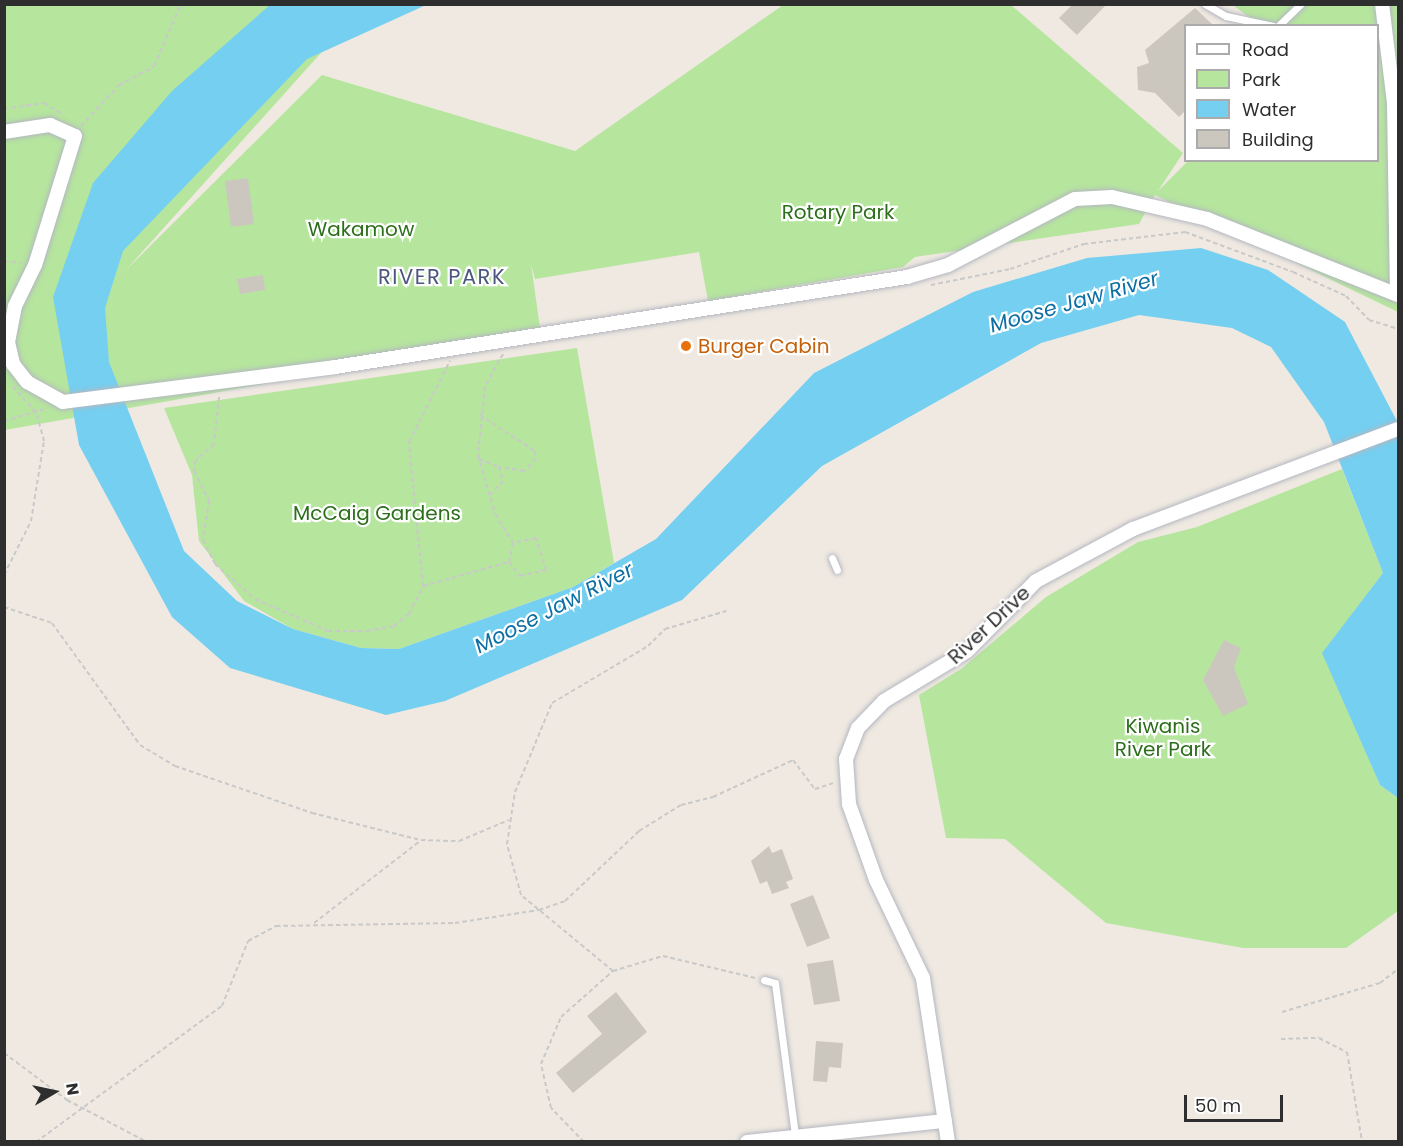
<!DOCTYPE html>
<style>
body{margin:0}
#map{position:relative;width:1403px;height:1146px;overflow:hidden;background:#efe9e1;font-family:Poppins,sans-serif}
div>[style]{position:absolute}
.green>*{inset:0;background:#b6e59e}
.water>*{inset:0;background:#75cff0}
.building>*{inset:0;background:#cbc7bf}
.path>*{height:2px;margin-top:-1px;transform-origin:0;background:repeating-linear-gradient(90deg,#c9c9c9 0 4.5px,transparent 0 7.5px)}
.roads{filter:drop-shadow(0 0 2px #b4b7c1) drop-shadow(0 0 2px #b4b7c1)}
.service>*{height:7px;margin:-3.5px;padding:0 3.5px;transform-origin:3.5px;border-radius:3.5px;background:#fff}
.minor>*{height:14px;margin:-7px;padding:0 7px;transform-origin:7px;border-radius:7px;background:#fff}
.dots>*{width:16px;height:16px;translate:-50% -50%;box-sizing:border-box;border:3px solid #fff;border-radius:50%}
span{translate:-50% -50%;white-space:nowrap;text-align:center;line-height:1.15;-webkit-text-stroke:4.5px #fff;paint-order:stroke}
.park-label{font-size:20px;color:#2c6e1b}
.food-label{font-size:20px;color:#c56008}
.left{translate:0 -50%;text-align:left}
.street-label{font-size:20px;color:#2e2e2e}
.neighbourhood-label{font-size:21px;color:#4d5680;letter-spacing:1.5px}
.water-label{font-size:21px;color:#0d6fa3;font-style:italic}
.frame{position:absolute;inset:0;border:6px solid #2e2e2e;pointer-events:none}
.legend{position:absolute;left:1184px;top:24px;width:195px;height:138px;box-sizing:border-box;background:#fff;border:2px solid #ababab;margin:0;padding:8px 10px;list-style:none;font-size:18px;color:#2e2e2e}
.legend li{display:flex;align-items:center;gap:12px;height:30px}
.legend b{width:30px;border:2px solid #ababab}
.north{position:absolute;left:24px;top:1062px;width:60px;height:60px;-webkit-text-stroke:4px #fff;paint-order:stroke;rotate:81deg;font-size:16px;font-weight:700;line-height:24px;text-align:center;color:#2e2e2e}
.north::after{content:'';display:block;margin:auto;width:21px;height:27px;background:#2e2e2e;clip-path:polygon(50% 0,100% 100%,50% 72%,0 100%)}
.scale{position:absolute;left:1184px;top:1095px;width:99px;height:27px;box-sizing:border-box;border:3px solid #2e2e2e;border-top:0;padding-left:8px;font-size:18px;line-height:21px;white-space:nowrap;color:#2e2e2e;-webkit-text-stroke:4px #fff;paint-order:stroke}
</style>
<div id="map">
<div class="green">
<i style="clip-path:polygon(5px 5px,364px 5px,125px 271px,322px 75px,575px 151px,783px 5px,1011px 5px,1183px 153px,1158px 191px,1188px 161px,1378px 160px,1378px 26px,1259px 25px,1233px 5px,1398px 5px,1398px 312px,1155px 195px,1139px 224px,915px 257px,903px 267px,708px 301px,699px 252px,535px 279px,531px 264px,541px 335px,5px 430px)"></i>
<i style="clip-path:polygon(577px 348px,614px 563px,573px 587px,399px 649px,361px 648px,293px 629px,244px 601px,199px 541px,192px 475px,164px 408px)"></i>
<i style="clip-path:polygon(1342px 469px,1383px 573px,1323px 653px,1380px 785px,1398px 798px,1398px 911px,1346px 948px,1243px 948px,1106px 923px,1005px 839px,946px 838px,919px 695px,961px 669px,1046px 597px,1138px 542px,1197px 527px)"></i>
</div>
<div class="water">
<i style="clip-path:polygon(271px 4px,426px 5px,307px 59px,123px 251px,105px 308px,109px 362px,184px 551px,237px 601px,293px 629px,361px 648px,399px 649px,573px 587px,656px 539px,814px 373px,973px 292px,1087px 258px,1201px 248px,1268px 270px,1345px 322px,1398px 423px,1398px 798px,1380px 785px,1322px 653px,1383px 573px,1324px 422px,1271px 347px,1232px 328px,1139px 315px,1041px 343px,822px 466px,682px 600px,445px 701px,386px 715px,230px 668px,172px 617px,79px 445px,53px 297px,93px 183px,172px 91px)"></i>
</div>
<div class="building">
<i style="clip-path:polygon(1073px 4px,1107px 4px,1077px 35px,1059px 18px)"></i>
<i style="clip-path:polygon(1195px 8px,1214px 26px,1185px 26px,1185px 111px,1179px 117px,1155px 93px,1138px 90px,1137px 67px,1149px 63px,1145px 50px)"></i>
<i style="clip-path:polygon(248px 178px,254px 224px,231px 227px,225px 181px)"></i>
<i style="clip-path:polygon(263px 275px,265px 290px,240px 294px,237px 279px)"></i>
<i style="clip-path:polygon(1224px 640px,1241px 648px,1234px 667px,1248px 704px,1223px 716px,1203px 680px)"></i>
<i style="clip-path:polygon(769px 846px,772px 853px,782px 849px,793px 879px,786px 882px,789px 888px,772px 894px,767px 881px,760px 884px,751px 861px)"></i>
<i style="clip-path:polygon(813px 895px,830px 938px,807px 947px,790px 904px)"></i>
<i style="clip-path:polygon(833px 960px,840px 1001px,814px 1005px,807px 964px)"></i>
<i style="clip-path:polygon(616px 992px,647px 1032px,573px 1093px,556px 1073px,602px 1034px,587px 1016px)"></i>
<i style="clip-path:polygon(816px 1041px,843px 1043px,841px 1068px,829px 1067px,827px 1082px,813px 1081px)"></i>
</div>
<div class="path">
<i style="left:4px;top:109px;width:40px;rotate:-8.5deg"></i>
<i style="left:44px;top:103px;width:23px;rotate:31deg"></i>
<i style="left:81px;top:126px;width:56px;rotate:-47.2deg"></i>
<i style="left:119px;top:85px;width:40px;rotate:-28deg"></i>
<i style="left:154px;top:66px;width:68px;rotate:-66.5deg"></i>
<i style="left:4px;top:261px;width:17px;rotate:7deg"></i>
<i style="left:931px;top:285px;width:81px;rotate:-11.4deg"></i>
<i style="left:1010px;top:269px;width:78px;rotate:-18.7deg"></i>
<i style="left:1084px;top:244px;width:102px;rotate:-6.8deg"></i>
<i style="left:1185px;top:232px;width:115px;rotate:20.3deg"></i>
<i style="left:1293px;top:272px;width:58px;rotate:24.4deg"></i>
<i style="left:1346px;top:296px;width:33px;rotate:46deg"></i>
<i style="left:1369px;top:320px;width:30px;rotate:17deg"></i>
<i style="left:503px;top:354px;width:38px;rotate:119deg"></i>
<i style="left:485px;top:387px;width:68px;rotate:95.9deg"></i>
<i style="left:478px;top:455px;width:61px;rotate:73.9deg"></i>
<i style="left:495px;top:514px;width:34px;rotate:58deg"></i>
<i style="left:513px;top:543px;width:19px;rotate:102deg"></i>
<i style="left:509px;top:562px;width:18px;rotate:52deg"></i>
<i style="left:520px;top:576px;width:27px;rotate:-13deg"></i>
<i style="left:546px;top:570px;width:34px;rotate:-107deg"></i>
<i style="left:536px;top:538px;width:24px;rotate:168deg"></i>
<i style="left:219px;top:397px;width:47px;rotate:96.1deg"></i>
<i style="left:214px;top:444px;width:25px;rotate:138deg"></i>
<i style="left:195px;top:461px;width:10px;rotate:96deg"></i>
<i style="left:194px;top:471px;width:34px;rotate:63deg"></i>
<i style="left:209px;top:501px;width:39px;rotate:99deg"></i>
<i style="left:203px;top:540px;width:27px;rotate:63deg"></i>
<i style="left:215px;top:564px;width:53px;rotate:41.2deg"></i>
<i style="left:255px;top:599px;width:80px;rotate:23.7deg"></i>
<i style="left:328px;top:631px;width:39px"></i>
<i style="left:367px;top:631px;width:27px;rotate:-10deg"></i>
<i style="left:394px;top:626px;width:19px;rotate:-39deg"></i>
<i style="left:409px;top:614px;width:31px;rotate:-63deg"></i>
<i style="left:423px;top:586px;width:89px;rotate:-15.6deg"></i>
<i style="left:480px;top:415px;width:66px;rotate:33.2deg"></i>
<i style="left:535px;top:451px;width:8px;rotate:83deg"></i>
<i style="left:536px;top:459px;width:17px;rotate:135deg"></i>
<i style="left:524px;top:471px;width:25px;rotate:-171deg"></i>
<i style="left:4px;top:421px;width:46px;rotate:-16.5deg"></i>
<i style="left:479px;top:459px;width:22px;rotate:22deg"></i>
<i style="left:499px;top:467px;width:15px;rotate:74deg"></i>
<i style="left:503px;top:481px;width:19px;rotate:133deg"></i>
<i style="left:4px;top:575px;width:60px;rotate:-63.4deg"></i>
<i style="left:31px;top:521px;width:81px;rotate:-80.8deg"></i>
<i style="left:44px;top:441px;width:30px;rotate:-105deg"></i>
<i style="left:36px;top:412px;width:37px;rotate:-133deg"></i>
<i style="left:423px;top:586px;width:145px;rotate:-95.6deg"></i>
<i style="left:409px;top:442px;width:91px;rotate:-63.2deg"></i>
<i style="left:4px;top:607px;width:51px;rotate:18.4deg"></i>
<i style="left:52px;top:623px;width:150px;rotate:54.2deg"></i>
<i style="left:140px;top:745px;width:41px;rotate:31deg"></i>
<i style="left:175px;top:766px;width:145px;rotate:18.9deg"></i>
<i style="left:312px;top:813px;width:112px;rotate:13.9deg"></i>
<i style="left:421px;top:840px;width:38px;rotate:2deg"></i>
<i style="left:459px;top:841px;width:54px;rotate:-22.8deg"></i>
<i style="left:314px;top:923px;width:134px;rotate:-37.7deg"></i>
<i style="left:613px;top:971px;width:52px;rotate:-16.7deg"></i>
<i style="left:663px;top:956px;width:95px;rotate:13.4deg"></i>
<i style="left:1282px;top:1012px;width:102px;rotate:-16.5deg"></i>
<i style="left:1380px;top:983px;width:23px;rotate:-38deg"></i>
<i style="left:1281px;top:1039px;width:38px;rotate:-2deg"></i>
<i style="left:1319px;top:1038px;width:31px;rotate:27deg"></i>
<i style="left:1347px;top:1052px;width:91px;rotate:80.5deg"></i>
<i style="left:4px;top:1053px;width:79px;rotate:36.7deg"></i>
<i style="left:67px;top:1100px;width:90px;rotate:27.7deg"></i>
<i style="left:36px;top:1142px;width:230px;rotate:-36.2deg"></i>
<i style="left:222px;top:1006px;width:70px;rotate:-68.2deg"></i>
<i style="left:248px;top:941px;width:32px;rotate:-28deg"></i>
<i style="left:276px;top:926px;width:179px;rotate:-1deg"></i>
<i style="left:455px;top:923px;width:85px;rotate:-8.8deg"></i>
<i style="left:539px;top:910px;width:28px;rotate:-19deg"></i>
<i style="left:565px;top:901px;width:102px;rotate:-43.4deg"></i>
<i style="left:639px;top:831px;width:49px;rotate:-31.8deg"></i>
<i style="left:681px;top:805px;width:33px;rotate:-14deg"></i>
<i style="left:713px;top:797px;width:88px;rotate:-24.8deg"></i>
<i style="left:793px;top:760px;width:36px;rotate:53deg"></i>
<i style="left:815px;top:789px;width:19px;rotate:-18deg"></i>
<i style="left:584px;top:1142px;width:47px;rotate:-134.1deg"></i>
<i style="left:551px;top:1108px;width:45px;rotate:-102.8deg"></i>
<i style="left:541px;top:1064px;width:51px;rotate:-66.9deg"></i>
<i style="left:561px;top:1017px;width:69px;rotate:-41.5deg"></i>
<i style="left:613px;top:971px;width:119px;rotate:-140.4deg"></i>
<i style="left:521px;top:895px;width:53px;rotate:-105.4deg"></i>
<i style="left:507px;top:844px;width:53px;rotate:-81.3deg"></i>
<i style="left:515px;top:792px;width:96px;rotate:-67.4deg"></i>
<i style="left:552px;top:703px;width:112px;rotate:-30.7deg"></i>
<i style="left:648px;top:646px;width:24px;rotate:-45deg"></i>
<i style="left:665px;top:629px;width:64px;rotate:-16.4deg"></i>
</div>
<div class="roads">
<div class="service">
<i style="left:1205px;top:4px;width:24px;rotate:30deg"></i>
<i style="left:1226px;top:16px;width:48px;rotate:12deg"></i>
<i style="left:1278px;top:26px;width:32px;rotate:-44deg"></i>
<i style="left:832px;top:558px;width:13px;rotate:67deg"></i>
<i style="left:764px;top:980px;width:11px;rotate:15deg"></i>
<i style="left:775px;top:983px;width:152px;rotate:82.5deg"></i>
</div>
<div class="minor">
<i style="left:1382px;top:4px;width:100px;rotate:83.1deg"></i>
<i style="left:1394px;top:103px;width:191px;rotate:89.1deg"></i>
<i style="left:4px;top:132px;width:47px;rotate:-8.7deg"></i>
<i style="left:50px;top:125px;width:27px;rotate:24deg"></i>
<i style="left:75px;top:136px;width:135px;rotate:107.2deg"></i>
<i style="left:35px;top:265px;width:46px;rotate:116deg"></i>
<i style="left:15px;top:306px;width:37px;rotate:101deg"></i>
<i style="left:8px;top:342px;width:23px;rotate:77deg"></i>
<i style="left:13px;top:364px;width:23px;rotate:52deg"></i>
<i style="left:27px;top:382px;width:41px;rotate:29.1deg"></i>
<i style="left:63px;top:402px;width:274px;rotate:-7.3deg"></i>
<i style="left:335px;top:367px;width:579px;rotate:-8.94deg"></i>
<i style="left:907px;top:277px;width:43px;rotate:-16.3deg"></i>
<i style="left:948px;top:265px;width:143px;rotate:-27.5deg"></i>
<i style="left:1075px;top:199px;width:37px;rotate:-3deg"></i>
<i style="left:1112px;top:197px;width:98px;rotate:13deg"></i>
<i style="left:1207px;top:219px;width:206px;rotate:21.7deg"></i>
<i style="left:747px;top:1142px;width:199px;rotate:-6.1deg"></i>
<i style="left:948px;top:1142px;width:166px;rotate:-98.7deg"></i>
<i style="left:923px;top:978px;width:109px;rotate:-115.6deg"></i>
<i style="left:876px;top:880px;width:81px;rotate:-109.6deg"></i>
<i style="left:849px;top:804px;width:45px;rotate:-93.8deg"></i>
<i style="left:846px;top:759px;width:33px;rotate:-69deg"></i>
<i style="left:858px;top:728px;width:37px;rotate:-46deg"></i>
<i style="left:884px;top:701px;width:97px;rotate:-31.1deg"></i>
<i style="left:967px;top:651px;width:98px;rotate:-45.4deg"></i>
<i style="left:1036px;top:581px;width:110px;rotate:-28.2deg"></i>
<i style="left:1133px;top:529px;width:283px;rotate:-20.7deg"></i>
</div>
</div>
<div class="dots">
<i style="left:686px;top:346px;background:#e8710a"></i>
</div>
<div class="park-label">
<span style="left:838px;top:212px">Rotary Park</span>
<span style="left:361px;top:229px">Wakamow</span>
<span style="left:377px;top:513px">McCaig Gardens</span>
<span style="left:1163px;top:738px">Kiwanis<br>River Park</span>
</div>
<div class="food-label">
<span class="left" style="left:698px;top:346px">Burger Cabin</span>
</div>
<div class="street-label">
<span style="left:989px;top:625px;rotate:-43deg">River Drive</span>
</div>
<div class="neighbourhood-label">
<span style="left:442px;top:277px">RIVER PARK</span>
</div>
<div class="water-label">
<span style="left:1074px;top:302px;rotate:-16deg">Moose Jaw River</span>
<span style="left:554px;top:608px;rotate:-27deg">Moose Jaw River</span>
</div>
<div class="frame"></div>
<ul class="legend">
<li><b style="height:8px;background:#fff"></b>Road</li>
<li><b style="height:16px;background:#b6e59e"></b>Park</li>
<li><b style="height:16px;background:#75cff0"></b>Water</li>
<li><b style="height:16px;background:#cbc7bf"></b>Building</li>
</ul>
<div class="north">N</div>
<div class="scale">50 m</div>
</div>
